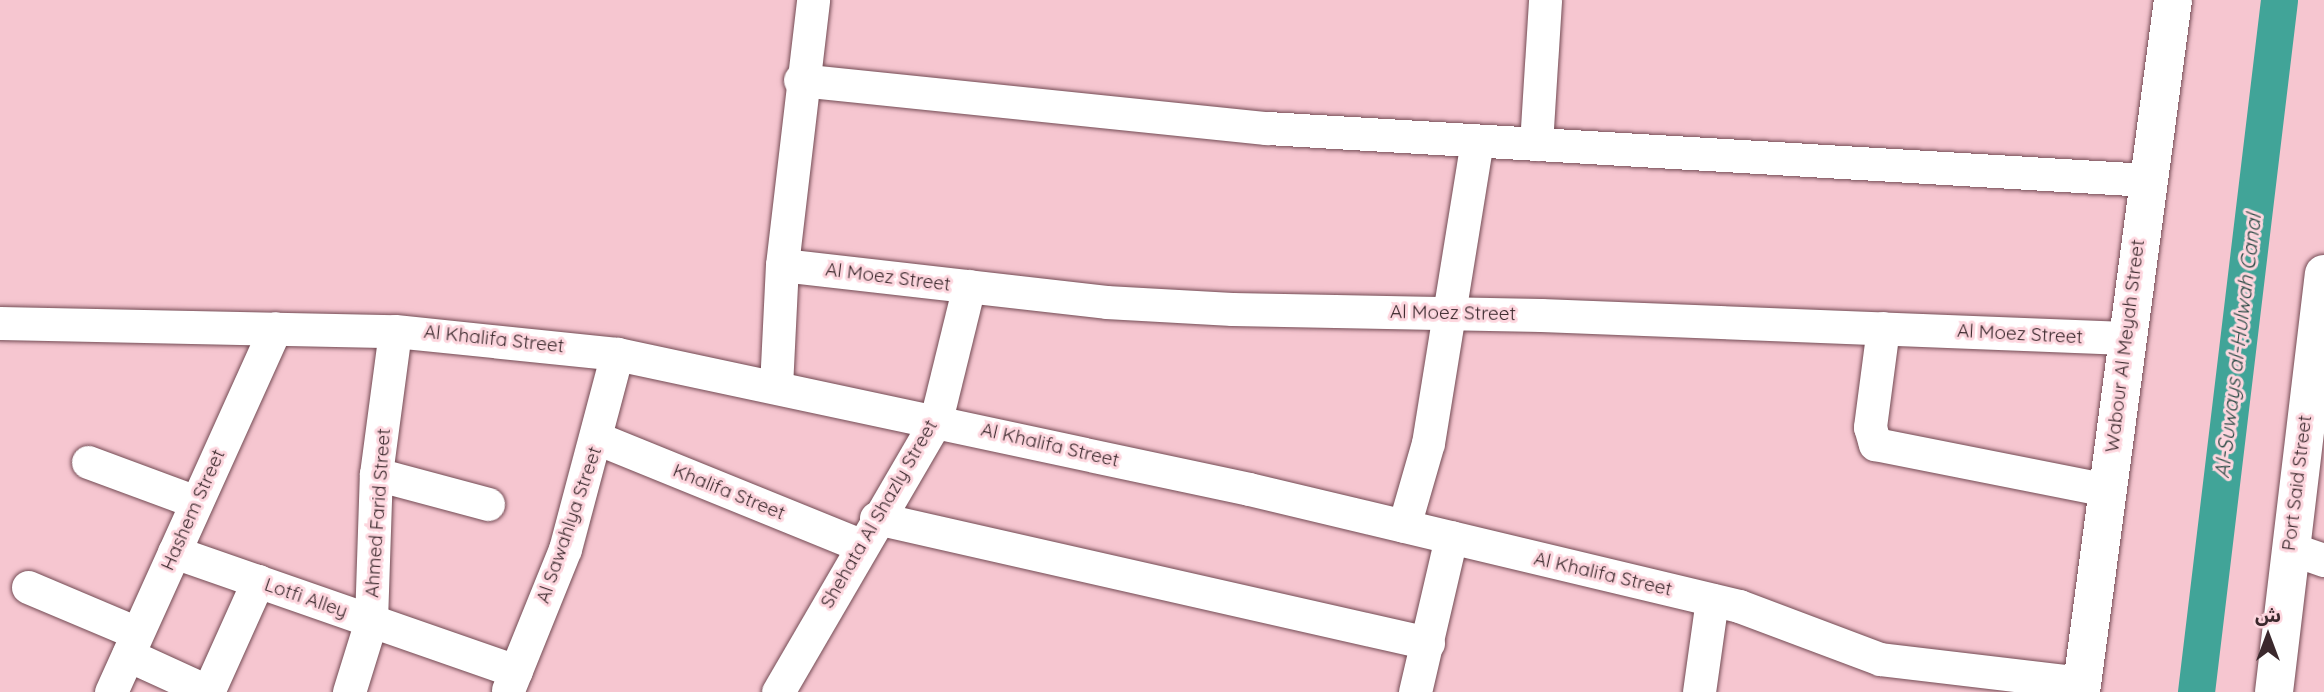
<!DOCTYPE html>
<meta charset="utf-8">
<style>
body{margin:0}
#map{position:relative;width:2324px;height:692px;overflow:hidden;background:#f6c6d0;font-family:Quicksand,"Noto Sans Arabic",sans-serif}
div>[style]{position:absolute}
.canal>*{height:37px;margin:-18.5px;padding:0 18.5px;transform-origin:18.5px;border-radius:18.5px;background:#41a498}
.roads{filter:drop-shadow(0 0 2px #734b54) drop-shadow(0 0 2px #734b54)}
.street>*{height:33px;margin:-16.5px;padding:0 16.5px;transform-origin:16.5px;border-radius:16.5px;background:#fff}
.secondary>*{height:38px;margin:-19px;padding:0 19px;transform-origin:19px;border-radius:19px;background:#fff}
span{translate:-50% -50%;white-space:nowrap;text-align:center;line-height:1.15;-webkit-text-stroke:6px #fdd6de;paint-order:stroke}
.street-label{font-size:19px;color:#3b292d}
.water-label{font-size:21px;color:#2c4b46;font-style:italic}
.north{position:absolute;left:2233px;top:601px;width:70px;height:70px;-webkit-text-stroke:5px #fdd6de;paint-order:stroke;rotate:0deg;font-size:19px;font-weight:700;line-height:28px;text-align:center;color:#3b292d}
.north::after{content:'';display:block;margin:auto;width:24px;height:32px;background:#3b292d;clip-path:polygon(50% 0,100% 100%,50% 72%,0 100%)}
</style>
<div id="map">
<div class="canal">
<i style="left:2196px;top:692px;width:697px;rotate:-83.16deg"></i>
</div>
<div class="roads">
<div class="street">
<i style="left:800px;top:80px;width:469px;rotate:5.9deg"></i>
<i style="left:1267px;top:128px;width:882px;rotate:3.38deg"></i>
<i style="left:1536px;top:144px;width:144px;rotate:-86.4deg"></i>
<i style="left:782px;top:265px;width:326px;rotate:6.5deg"></i>
<i style="left:1106px;top:302px;width:126px;rotate:3.2deg"></i>
<i style="left:1232px;top:309px;width:309px;rotate:1.1deg"></i>
<i style="left:1541px;top:315px;width:585px;rotate:2.25deg"></i>
<i style="left:0;top:323px;width:395px;rotate:1.2deg"></i>
<i style="left:395px;top:331px;width:223px;rotate:5.9deg"></i>
<i style="left:617px;top:354px;width:646px;rotate:12.06deg"></i>
<i style="left:1249px;top:489px;width:504px;rotate:13.43deg"></i>
<i style="left:1739px;top:606px;width:151px;rotate:20.6deg"></i>
<i style="left:1880px;top:659px;width:203px;rotate:6.8deg"></i>
<i style="left:1883px;top:328px;width:100px;rotate:97.5deg"></i>
<i style="left:1870px;top:427px;width:18px;rotate:74deg"></i>
<i style="left:1875px;top:444px;width:237px;rotate:11.2deg"></i>
<i style="left:776px;top:387px;width:122px;rotate:-87.2deg"></i>
<i style="left:782px;top:265px;width:267px;rotate:-83.3deg"></i>
<i style="left:599px;top:439px;width:282px;rotate:22.1deg"></i>
<i style="left:88px;top:462px;width:115px;rotate:20.3deg"></i>
<i style="left:376px;top:474px;width:116px;rotate:15deg"></i>
<i style="left:876px;top:518px;width:566px;rotate:12.76deg"></i>
<i style="left:1404px;top:526px;width:86px;rotate:-73.9deg"></i>
<i style="left:1428px;top:443px;width:306px;rotate:-80.8deg"></i>
<i style="left:2289px;top:548px;width:37px;rotate:19deg"></i>
<i style="left:174px;top:552px;width:362px;rotate:19.2deg"></i>
<i style="left:28px;top:587px;width:118px;rotate:22.9deg"></i>
<i style="left:128px;top:655px;width:89px;rotate:24.6deg"></i>
<i style="left:508px;top:690px;width:152px;rotate:-68deg"></i>
<i style="left:565px;top:549px;width:202px;rotate:-75.1deg"></i>
<i style="left:111px;top:692px;width:399px;rotate:-65.7deg"></i>
<i style="left:208px;top:692px;width:122px;rotate:-65.8deg"></i>
<i style="left:349px;top:692px;width:74px;rotate:-72.8deg"></i>
<i style="left:371px;top:621px;width:147px;rotate:-88.1deg"></i>
<i style="left:376px;top:474px;width:144px;rotate:-82.4deg"></i>
<i style="left:778px;top:692px;width:315px;rotate:-59.8deg"></i>
<i style="left:936px;top:420px;width:138px;rotate:-76.2deg"></i>
<i style="left:1415px;top:692px;width:159px;rotate:-76.9deg"></i>
<i style="left:1699px;top:692px;width:93px;rotate:-82deg"></i>
</div>
<div class="secondary">
<i style="left:2081px;top:692px;width:698px;rotate:-82.43deg"></i>
<i style="left:2274px;top:692px;width:421px;rotate:-83.2deg"></i>
</div>
</div>
<div class="street-label">
<span style="left:888px;top:277px;rotate:7deg">Al Moez Street</span>
<span style="left:1453px;top:313px;rotate:1deg">Al Moez Street</span>
<span style="left:2020px;top:334px;rotate:3deg">Al Moez Street</span>
<span style="left:494px;top:339px;rotate:6deg">Al Khalifa Street</span>
<span style="left:2125px;top:346px;rotate:-83deg">Wabour Al Meyah Street</span>
<span style="left:1050px;top:445px;rotate:13deg">Al Khalifa Street</span>
<span style="left:2297px;top:483px;rotate:-83deg">Port Said Street</span>
<span style="left:729px;top:492px;rotate:22deg">Khalifa Street</span>
<span style="left:193px;top:510px;rotate:-66deg">Hashem Street</span>
<span style="left:378px;top:513px;rotate:-86deg">Ahmed Farid Street</span>
<span style="left:879px;top:514px;rotate:-60deg">Shehata Al Shazly Street</span>
<span style="left:569px;top:525px;rotate:-71deg">Al Sawahlya Street</span>
<span style="left:1603px;top:574px;rotate:13deg">Al Khalifa Street</span>
<span style="left:306px;top:598px;rotate:19deg">Lotfi Alley</span>
</div>
<div class="water-label">
<span style="left:2237px;top:346px;rotate:-83deg">Al-Suways al-Ḥulwah Canal</span>
</div>
<div class="north">ش</div>
</div>
